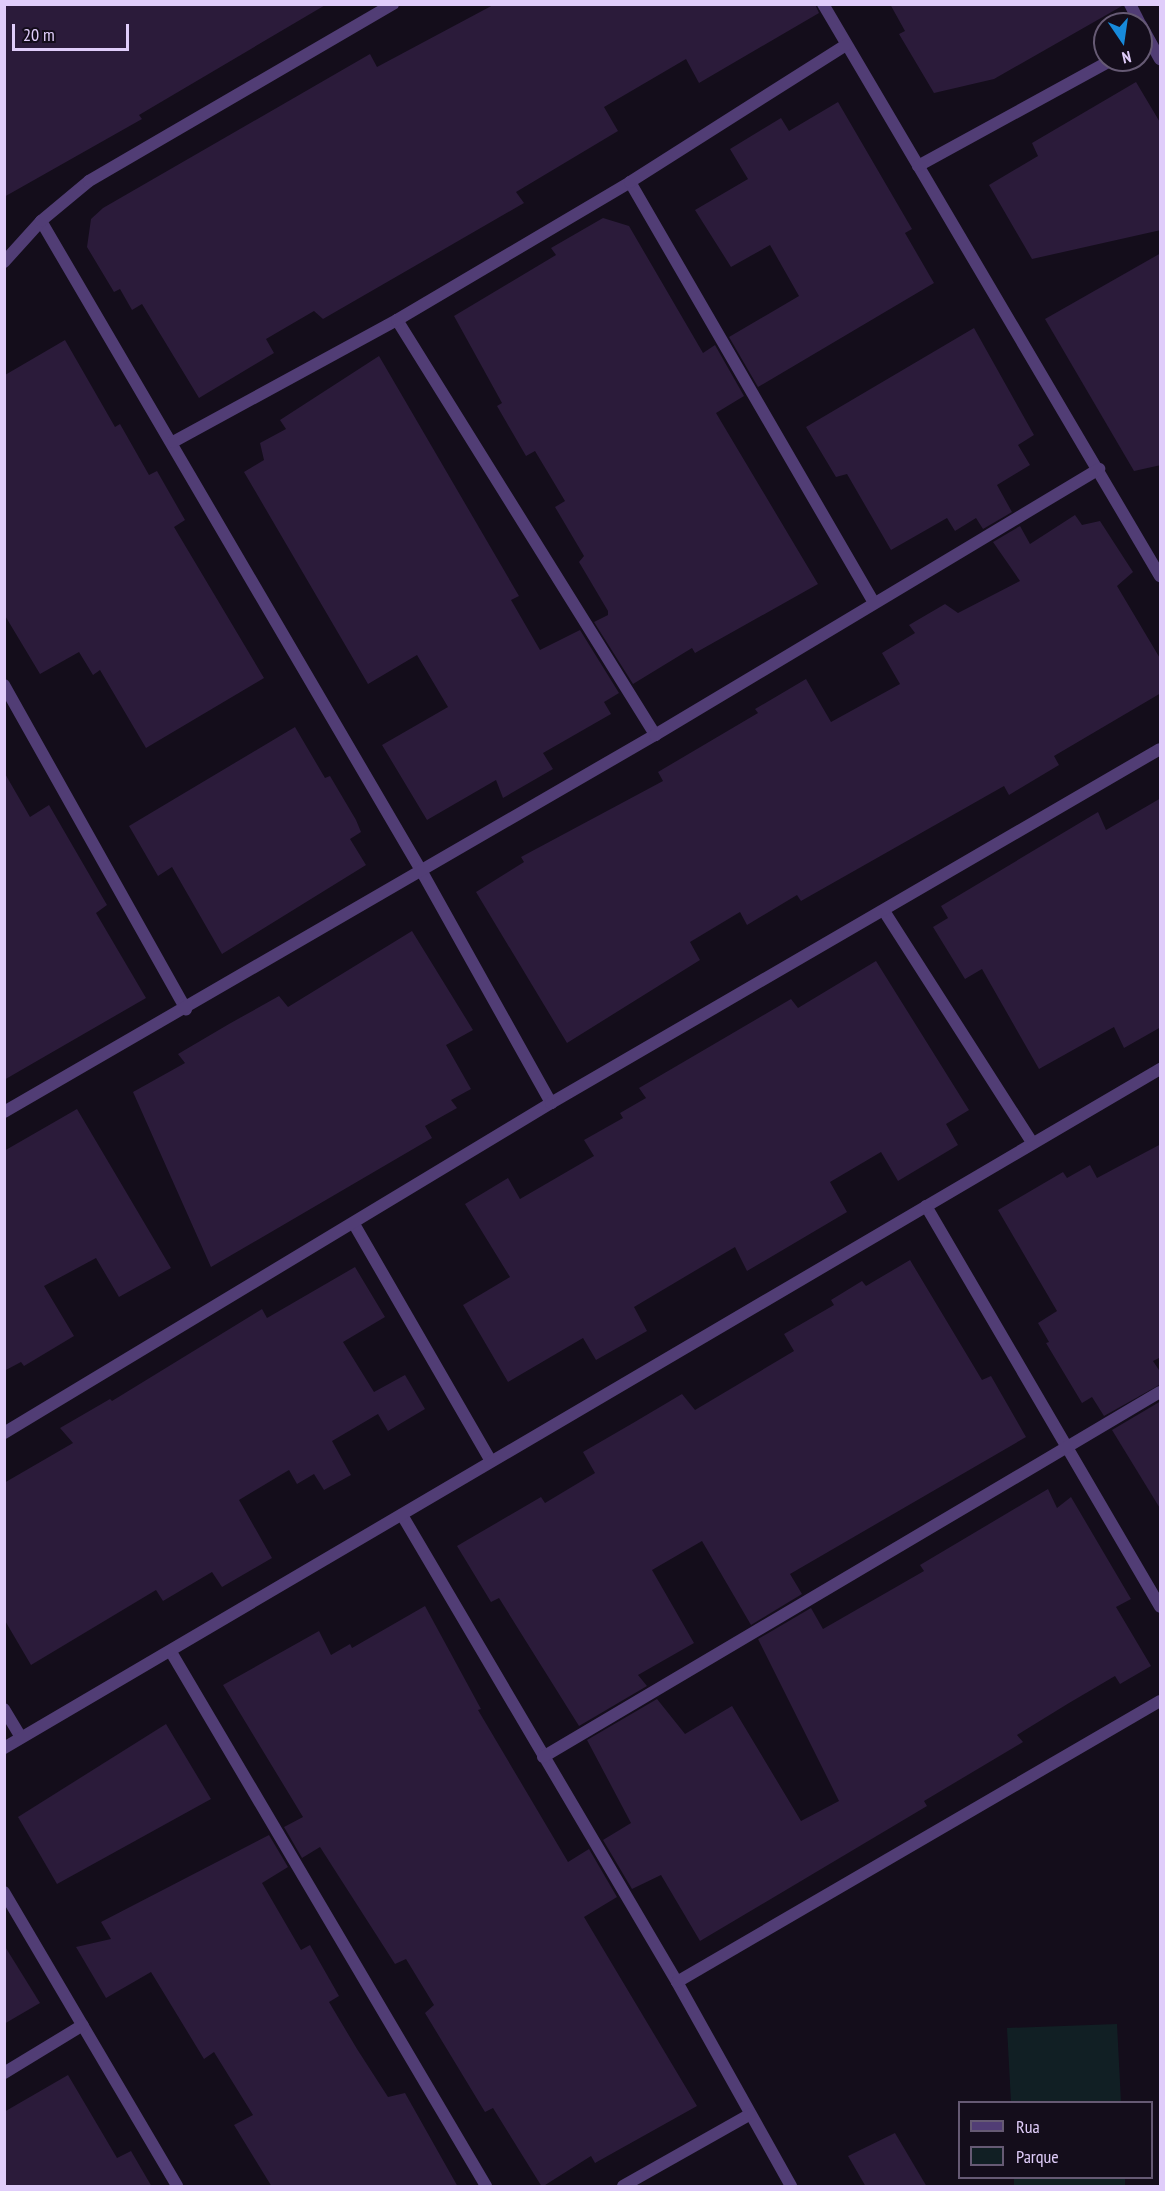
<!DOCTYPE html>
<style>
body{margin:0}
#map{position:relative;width:1165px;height:2191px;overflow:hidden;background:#140d1b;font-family:"PT Sans Narrow",sans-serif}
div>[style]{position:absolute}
.green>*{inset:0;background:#111f24}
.building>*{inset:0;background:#2b1b3a}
.minor>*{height:12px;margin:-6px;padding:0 6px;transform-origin:6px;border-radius:6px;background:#513d75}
.tertiary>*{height:12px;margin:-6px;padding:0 6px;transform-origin:6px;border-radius:6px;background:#513d75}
span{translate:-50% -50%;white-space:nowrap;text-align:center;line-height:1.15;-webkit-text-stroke:6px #140d1b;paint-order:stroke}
.frame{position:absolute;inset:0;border:6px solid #e0cdfa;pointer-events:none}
.legend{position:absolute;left:958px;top:2101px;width:195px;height:78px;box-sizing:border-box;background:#140d1b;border:2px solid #665a74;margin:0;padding:8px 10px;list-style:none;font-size:18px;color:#e0cdfa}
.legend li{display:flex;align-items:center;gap:12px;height:30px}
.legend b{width:30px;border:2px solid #665a74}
.north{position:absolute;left:1093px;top:12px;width:60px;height:60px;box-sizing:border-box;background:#140d1b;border:2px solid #665a74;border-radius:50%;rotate:167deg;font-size:16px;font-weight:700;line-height:24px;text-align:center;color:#e0cdfa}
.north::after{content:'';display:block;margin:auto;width:21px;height:27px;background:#178adb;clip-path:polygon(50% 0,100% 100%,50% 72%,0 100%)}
.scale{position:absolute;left:12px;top:24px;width:117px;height:27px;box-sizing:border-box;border:3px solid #e0cdfa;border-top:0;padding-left:8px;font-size:18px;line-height:21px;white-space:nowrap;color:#e0cdfa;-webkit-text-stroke:4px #140d1b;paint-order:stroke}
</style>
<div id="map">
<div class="green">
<i style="clip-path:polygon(1117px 2024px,1121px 2102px,1011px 2102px,1007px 2028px)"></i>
<i style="clip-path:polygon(1014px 2178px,1125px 2178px,1125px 2186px,1014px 2186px)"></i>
</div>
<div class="building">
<i style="clip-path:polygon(4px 4px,327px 4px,139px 115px,142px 119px,4px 197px)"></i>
<i style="clip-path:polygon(495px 4px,815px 4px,819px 13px,699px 83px,686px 59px,604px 107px,618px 131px,516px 192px,524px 203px,323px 319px,314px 311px,266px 339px,274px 353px,199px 398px,142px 304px,132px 310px,120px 289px,114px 292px,87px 247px,91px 219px,103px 208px,370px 54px,377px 67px)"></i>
<i style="clip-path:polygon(890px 4px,1122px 4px,1122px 6px,994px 79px,934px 93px,899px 34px,905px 31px)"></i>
<i style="clip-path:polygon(1136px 82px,1161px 124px,1161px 230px,1032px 259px,989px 185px,1038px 156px,1032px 143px)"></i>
<i style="clip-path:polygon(838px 102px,912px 229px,905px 233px,934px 283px,758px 387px,729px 337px,799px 296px,770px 245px,731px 267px,695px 210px,748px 179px,730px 149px,781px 118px,789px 131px)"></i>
<i style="clip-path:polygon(603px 218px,629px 226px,703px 353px,715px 345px,744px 396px,716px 413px,818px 584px,695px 653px,692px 648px,633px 684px,594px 622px,608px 615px,608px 611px,579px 562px,584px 556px,555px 507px,565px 501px,535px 451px,526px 456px,497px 406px,502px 403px,454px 316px,556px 255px,551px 248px)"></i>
<i style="clip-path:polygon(1161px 253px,1161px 465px,1134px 471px,1045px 319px)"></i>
<i style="clip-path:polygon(974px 328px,1034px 435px,1018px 445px,1030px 465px,997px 485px,1012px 512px,983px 529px,976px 518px,955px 531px,947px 518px,891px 550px,847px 474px,836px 477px,806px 427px)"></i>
<i style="clip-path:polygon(65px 340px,115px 427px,120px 424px,149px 475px,157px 471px,185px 520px,174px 527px,264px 678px,146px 748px,100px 670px,93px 675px,79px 652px,40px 674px,4px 614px,5px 375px)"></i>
<i style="clip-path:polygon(379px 356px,519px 596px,511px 600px,540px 650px,580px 630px,619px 693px,604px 702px,611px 714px,543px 753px,553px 769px,503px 798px,496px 780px,427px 820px,382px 745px,448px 707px,417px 655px,368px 684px,244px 472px,264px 460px,260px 443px,286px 429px,280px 420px)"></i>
<i style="clip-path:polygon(1075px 515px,1082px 525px,1100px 521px,1133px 572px,1117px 586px,1161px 660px,1161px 693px,1054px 756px,1059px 765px,1009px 795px,1004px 786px,801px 901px,797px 895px,747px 925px,740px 912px,690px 942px,700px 960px,567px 1043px,476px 892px,524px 862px,521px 857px,663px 781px,658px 772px,758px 713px,755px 709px,806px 679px,831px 722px,900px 684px,882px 653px,915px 633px,909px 625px,945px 604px,958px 613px,1020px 581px,993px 542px,1020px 526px,1030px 544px)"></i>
<i style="clip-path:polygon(295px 727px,325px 778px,330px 776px,356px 820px,361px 832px,350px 839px,366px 865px,222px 954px,172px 867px,158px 876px,129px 826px)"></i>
<i style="clip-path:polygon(4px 772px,30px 817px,49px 805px,107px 905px,96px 913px,146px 998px,4px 1080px)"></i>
<i style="clip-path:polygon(1161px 798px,1161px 1027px,1124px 1048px,1114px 1027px,1039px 1069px,982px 969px,965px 979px,933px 927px,948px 918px,941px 906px,1098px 812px,1106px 830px)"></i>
<i style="clip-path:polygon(412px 931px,473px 1030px,446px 1045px,471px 1089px,451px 1100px,457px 1108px,425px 1126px,432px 1138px,211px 1267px,133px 1092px,185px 1063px,178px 1054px,229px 1024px,279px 996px,288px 1007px)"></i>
<i style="clip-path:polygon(876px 961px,969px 1110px,946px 1124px,958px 1145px,898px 1181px,881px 1152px,830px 1182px,847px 1212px,747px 1271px,735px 1247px,634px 1307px,647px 1331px,596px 1360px,583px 1338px,508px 1382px,463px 1305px,510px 1277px,465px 1204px,508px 1178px,520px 1199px,594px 1156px,584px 1140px,623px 1118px,620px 1113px,646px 1098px,639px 1088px,791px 999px,798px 1008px)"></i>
<i style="clip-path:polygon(77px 1109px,171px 1268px,119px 1297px,96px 1258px,44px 1286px,74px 1336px,24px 1366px,21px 1362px,4px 1371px,4px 1151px)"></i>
<i style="clip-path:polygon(1161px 1144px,1161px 1357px,1153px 1361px,1161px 1373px,1161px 1384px,1104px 1416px,1092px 1397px,1082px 1403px,1046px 1343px,1049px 1342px,1038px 1323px,1057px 1311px,998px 1210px,1063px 1172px,1067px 1178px,1090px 1165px,1097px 1178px)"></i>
<i style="clip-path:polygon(910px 1260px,982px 1380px,991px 1376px,1026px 1437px,790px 1574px,802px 1594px,751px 1625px,702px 1541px,652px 1570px,694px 1643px,638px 1675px,647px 1686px,579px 1726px,499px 1598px,491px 1602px,457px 1546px,541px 1497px,545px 1503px,595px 1473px,583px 1452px,633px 1423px,682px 1394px,695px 1410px,794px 1351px,784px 1334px,834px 1305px,831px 1300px,862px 1281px,866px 1286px)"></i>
<i style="clip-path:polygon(355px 1267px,385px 1317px,343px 1342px,374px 1392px,405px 1375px,425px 1409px,388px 1431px,378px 1414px,332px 1441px,351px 1475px,324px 1490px,314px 1474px,297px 1484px,289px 1470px,239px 1500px,272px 1558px,222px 1587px,212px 1572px,163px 1601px,156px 1590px,31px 1665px,4px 1619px,4px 1483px,73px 1443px,60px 1428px,110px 1399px,112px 1401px,262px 1309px,267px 1318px)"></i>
<i style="clip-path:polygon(1161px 1401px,1161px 1510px,1112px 1430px)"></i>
<i style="clip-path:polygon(1048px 1489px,1057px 1508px,1071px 1497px,1131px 1599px,1116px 1607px,1151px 1666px,1120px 1684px,1115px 1676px,1069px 1703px,1017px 1735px,1023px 1742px,924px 1801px,927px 1806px,700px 1941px,661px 1875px,632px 1889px,603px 1840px,631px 1823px,587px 1740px,657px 1699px,685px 1734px,732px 1706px,801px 1821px,839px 1801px,758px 1639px,811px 1608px,823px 1629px,924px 1571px,920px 1565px)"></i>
<i style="clip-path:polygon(425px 1606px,481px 1709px,478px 1710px,568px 1862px,589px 1849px,617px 1897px,584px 1917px,697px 2106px,595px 2163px,591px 2156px,542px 2187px,493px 2108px,485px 2112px,425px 2013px,434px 2005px,406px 1959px,395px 1964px,320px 1847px,302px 1858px,284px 1827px,303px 1817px,223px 1685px,319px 1631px,331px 1655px,350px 1644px,352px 1648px)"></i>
<i style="clip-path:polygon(166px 1724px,211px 1799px,57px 1884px,18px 1817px)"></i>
<i style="clip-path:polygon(269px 1835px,288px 1867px,262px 1883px,301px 1950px,310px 1945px,339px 1996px,329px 2002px,357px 2049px,388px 2097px,405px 2093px,458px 2187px,272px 2187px,234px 2125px,253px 2115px,214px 2052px,204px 2059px,151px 1972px,106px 1998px,76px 1947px,111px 1939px,101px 1922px)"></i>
<i style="clip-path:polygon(4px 1945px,40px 2003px,4px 2024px)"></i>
<i style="clip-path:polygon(68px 2075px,117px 2158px,131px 2151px,152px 2187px,4px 2187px,4px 2112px)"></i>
<i style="clip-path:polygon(895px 2133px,927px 2187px,866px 2187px,848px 2156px)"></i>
</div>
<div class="minor">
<i style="left:823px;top:4px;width:664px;rotate:59.5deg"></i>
<i style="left:1130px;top:4px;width:22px;rotate:63deg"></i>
<i style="left:1141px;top:25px;width:39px;rotate:61deg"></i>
<i style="left:918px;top:166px;width:221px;rotate:-28.7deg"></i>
<i style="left:630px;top:182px;width:485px;rotate:59.9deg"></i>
<i style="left:41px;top:221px;width:754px;rotate:59.66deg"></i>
<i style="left:422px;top:872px;width:265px;rotate:60.8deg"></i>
<i style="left:4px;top:262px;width:55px;rotate:-47.9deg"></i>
<i style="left:41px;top:221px;width:62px;rotate:-39.8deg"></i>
<i style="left:89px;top:181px;width:352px;rotate:-30.2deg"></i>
<i style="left:397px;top:320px;width:489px;rotate:58.1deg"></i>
<i style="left:173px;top:442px;width:255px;rotate:-28.6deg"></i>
<i style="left:397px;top:320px;width:271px;rotate:-30.6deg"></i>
<i style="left:630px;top:182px;width:256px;rotate:-32.4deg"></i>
<i style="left:4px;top:685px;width:372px;rotate:60.7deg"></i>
<i style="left:884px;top:911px;width:274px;rotate:57.4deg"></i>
<i style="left:4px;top:1112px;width:752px;rotate:-30.08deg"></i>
<i style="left:655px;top:735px;width:518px;rotate:-30.93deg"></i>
<i style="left:926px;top:1206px;width:464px;rotate:59.7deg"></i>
<i style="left:354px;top:1224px;width:274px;rotate:60deg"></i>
<i style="left:4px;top:1433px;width:639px;rotate:-31.1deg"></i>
<i style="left:551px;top:1103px;width:704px;rotate:-30.17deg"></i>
<i style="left:402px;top:1515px;width:542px;rotate:59.51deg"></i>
<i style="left:677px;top:1982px;width:234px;rotate:60.8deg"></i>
<i style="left:171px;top:1652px;width:620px;rotate:59.46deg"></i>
<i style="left:4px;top:1709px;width:33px;rotate:59deg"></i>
<i style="left:543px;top:1757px;width:717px;rotate:-30.61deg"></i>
<i style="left:4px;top:1892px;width:341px;rotate:59.5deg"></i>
<i style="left:677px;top:1982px;width:559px;rotate:-30.19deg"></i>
<i style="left:4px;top:2073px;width:92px;rotate:-31.3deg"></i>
<i style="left:623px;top:2186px;width:145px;rotate:-29.4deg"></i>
</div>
<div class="tertiary">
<i style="left:4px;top:1748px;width:1341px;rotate:-30.43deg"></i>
</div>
<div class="frame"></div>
<ul class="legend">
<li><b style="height:8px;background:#513d75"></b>Rua</li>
<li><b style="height:16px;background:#111f24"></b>Parque</li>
</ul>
<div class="north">N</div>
<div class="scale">20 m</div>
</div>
